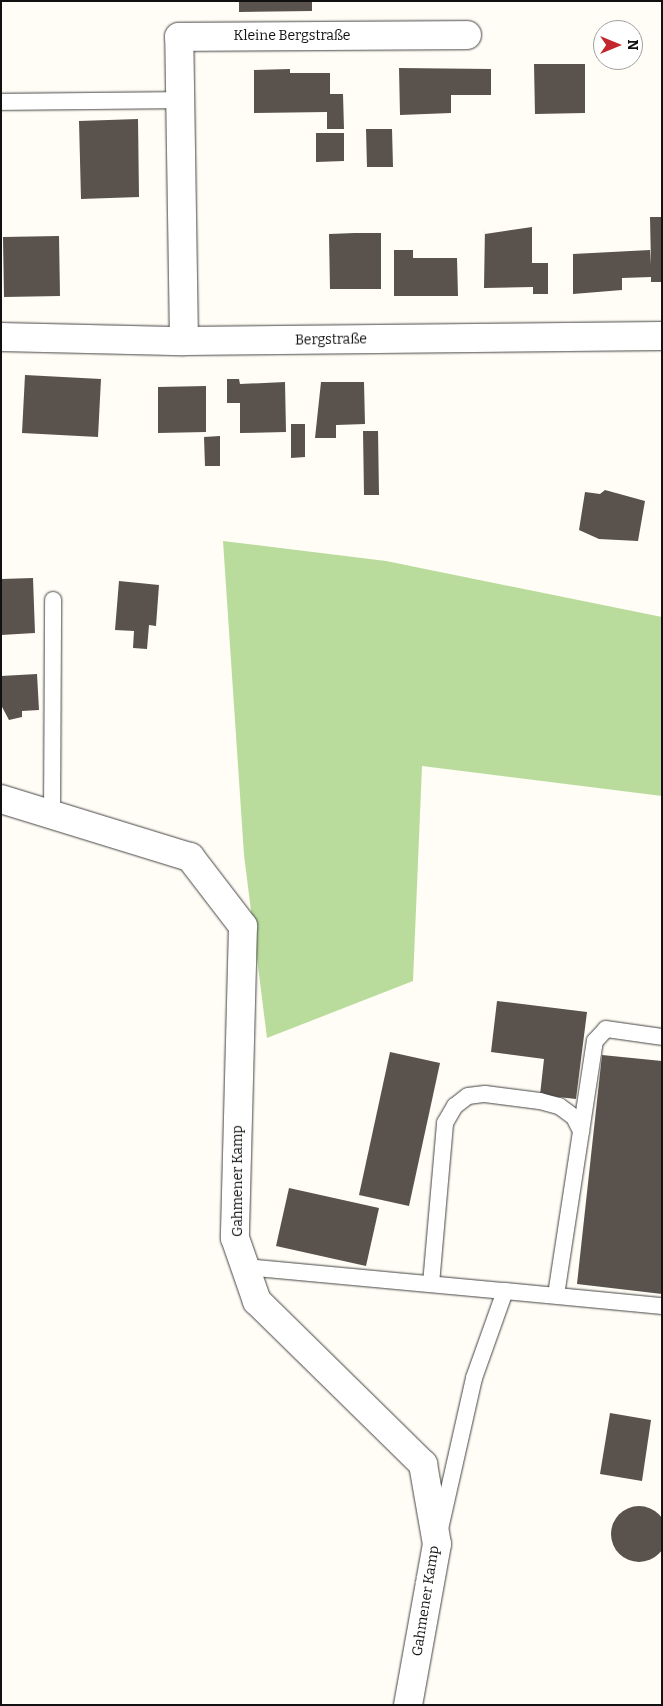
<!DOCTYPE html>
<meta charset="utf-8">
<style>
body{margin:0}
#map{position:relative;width:663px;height:1706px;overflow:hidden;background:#fffdf5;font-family:Bitter,serif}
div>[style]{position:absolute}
.forest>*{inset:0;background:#b9dc9c}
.building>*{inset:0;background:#5a524d}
.round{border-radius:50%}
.roads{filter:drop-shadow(0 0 1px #444) drop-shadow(0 0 1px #444)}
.service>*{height:16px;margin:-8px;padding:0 8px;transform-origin:8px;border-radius:8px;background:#fff}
.minor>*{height:28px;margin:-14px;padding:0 14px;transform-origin:14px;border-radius:14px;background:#fff}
span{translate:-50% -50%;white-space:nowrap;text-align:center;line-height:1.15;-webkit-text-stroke:5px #fff;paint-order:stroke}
.street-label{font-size:14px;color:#111}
.frame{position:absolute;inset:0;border:2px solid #111;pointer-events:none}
.north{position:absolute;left:593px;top:20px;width:50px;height:50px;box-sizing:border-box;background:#fff;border:1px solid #a0a0a0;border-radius:50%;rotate:90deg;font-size:14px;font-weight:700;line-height:20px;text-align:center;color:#111}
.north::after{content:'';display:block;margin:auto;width:18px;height:22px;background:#c4262e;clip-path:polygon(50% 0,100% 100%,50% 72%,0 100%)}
</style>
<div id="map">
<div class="forest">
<i style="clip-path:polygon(223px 541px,386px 561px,662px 617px,662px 796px,422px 766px,413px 981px,267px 1038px,244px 855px)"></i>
</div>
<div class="building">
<i style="clip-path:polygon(239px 1px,312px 1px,312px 11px,239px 12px)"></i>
<i style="clip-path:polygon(534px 64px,585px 64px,585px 113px,535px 114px)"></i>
<i style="clip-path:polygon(399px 68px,491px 69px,491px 95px,451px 95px,451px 113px,400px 115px)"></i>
<i style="clip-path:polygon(290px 69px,290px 73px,330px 73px,330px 94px,343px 94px,344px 129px,327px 129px,327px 112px,254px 113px,254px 70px)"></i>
<i style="clip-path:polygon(138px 119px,139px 197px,81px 199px,79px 121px)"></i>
<i style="clip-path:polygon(366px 129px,392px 129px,393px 167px,367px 167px)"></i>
<i style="clip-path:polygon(316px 133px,344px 133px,344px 161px,316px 162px)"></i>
<i style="clip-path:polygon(650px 217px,662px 217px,662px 282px,651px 282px,651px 277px,622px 278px,622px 290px,573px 294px,573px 254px,650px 250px,651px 265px)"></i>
<i style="clip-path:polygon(485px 227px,485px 234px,532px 227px,532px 263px,548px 263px,548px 294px,533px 294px,533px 287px,484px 288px)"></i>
<i style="clip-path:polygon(355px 233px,381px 233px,381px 289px,330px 289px,329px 234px)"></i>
<i style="clip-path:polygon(59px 236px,60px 296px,4px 297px,3px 237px)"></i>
<i style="clip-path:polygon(394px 250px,413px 250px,413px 258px,457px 258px,458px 296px,394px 296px)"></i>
<i style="clip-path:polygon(25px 375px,101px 379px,98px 437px,22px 433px)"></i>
<i style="clip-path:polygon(227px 379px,239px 379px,240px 384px,285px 382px,286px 432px,240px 433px,240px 403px,227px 403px)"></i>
<i style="clip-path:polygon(321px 382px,364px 382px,365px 424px,336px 425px,336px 438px,315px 438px)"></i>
<i style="clip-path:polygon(206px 386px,206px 432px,158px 433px,158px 387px)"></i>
<i style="clip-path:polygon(291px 424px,305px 424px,305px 457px,291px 458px)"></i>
<i style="clip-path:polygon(363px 431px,378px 431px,379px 495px,364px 495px)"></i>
<i style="clip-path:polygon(220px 436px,220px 466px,205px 466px,204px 437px)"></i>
<i style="clip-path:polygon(605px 490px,645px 501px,638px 541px,599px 539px,579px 530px,585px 492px,600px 494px)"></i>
<i style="clip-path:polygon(33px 578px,35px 633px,1px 635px,1px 579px)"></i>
<i style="clip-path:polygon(119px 581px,159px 585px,156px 626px,149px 625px,147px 649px,133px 648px,134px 631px,115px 630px)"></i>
<i style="clip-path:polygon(37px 674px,39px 710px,22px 711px,22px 717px,9px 720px,1px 705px,1px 676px)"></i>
<i style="clip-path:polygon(497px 1001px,587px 1012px,576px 1099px,540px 1095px,544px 1059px,491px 1052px)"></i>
<i style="clip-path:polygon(390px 1052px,440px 1063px,409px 1206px,359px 1195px)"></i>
<i style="clip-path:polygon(602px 1055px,662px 1061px,662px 1294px,577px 1284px)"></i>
<i style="clip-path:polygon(289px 1188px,379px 1208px,366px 1266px,276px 1246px)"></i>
<i style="clip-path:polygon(610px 1413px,651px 1420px,642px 1481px,600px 1474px)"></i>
<i class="round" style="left:611px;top:1506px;width:56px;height:56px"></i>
</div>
<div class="roads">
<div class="service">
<i style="left:1px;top:102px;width:180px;rotate:-0.6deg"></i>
<i style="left:52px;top:814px;width:214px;rotate:-89.7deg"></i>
<i style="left:245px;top:1267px;width:261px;rotate:5.3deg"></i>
<i style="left:431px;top:1284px;width:162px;rotate:-85deg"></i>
<i style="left:445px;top:1123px;width:20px;rotate:-60deg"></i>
<i style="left:455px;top:1106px;width:16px;rotate:-38deg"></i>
<i style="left:468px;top:1096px;width:17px;rotate:-7deg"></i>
<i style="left:485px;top:1094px;width:55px;rotate:7.3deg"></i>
<i style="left:540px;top:1101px;width:20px;rotate:15deg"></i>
<i style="left:559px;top:1106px;width:19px;rotate:36deg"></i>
<i style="left:574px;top:1117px;width:16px;rotate:63deg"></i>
<i style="left:556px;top:1295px;width:257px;rotate:-81.3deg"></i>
<i style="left:595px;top:1041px;width:16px;rotate:-47deg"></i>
<i style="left:606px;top:1029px;width:57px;rotate:8.1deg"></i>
<i style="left:440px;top:1529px;width:155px;rotate:-77.3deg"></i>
<i style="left:474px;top:1378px;width:92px;rotate:-70.4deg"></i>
<i style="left:505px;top:1291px;width:158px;rotate:5.5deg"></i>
</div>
<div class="minor">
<i style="left:1px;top:337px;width:183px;rotate:1.3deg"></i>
<i style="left:184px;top:341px;width:478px;rotate:-0.6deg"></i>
<i style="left:184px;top:341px;width:304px;rotate:-90.9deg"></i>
<i style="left:179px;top:37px;width:288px;rotate:-0.4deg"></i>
<i style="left:1px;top:799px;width:198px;rotate:17.1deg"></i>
<i style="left:190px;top:857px;width:87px;rotate:52.5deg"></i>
<i style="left:243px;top:926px;width:312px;rotate:91.5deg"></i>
<i style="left:235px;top:1238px;width:67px;rotate:70.8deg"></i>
<i style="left:257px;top:1301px;width:233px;rotate:44.5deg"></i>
<i style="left:423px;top:1464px;width:81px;rotate:80.1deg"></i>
<i style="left:437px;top:1544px;width:164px;rotate:100.2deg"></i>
</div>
</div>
<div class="street-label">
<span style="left:292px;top:36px">Kleine Bergstraße</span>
<span style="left:331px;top:340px;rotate:-1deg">Bergstraße</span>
<span style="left:238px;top:1181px;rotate:-90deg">Gahmener Kamp</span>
<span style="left:426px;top:1601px;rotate:-81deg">Gahmener Kamp</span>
</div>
<div class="frame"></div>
<div class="north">N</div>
</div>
